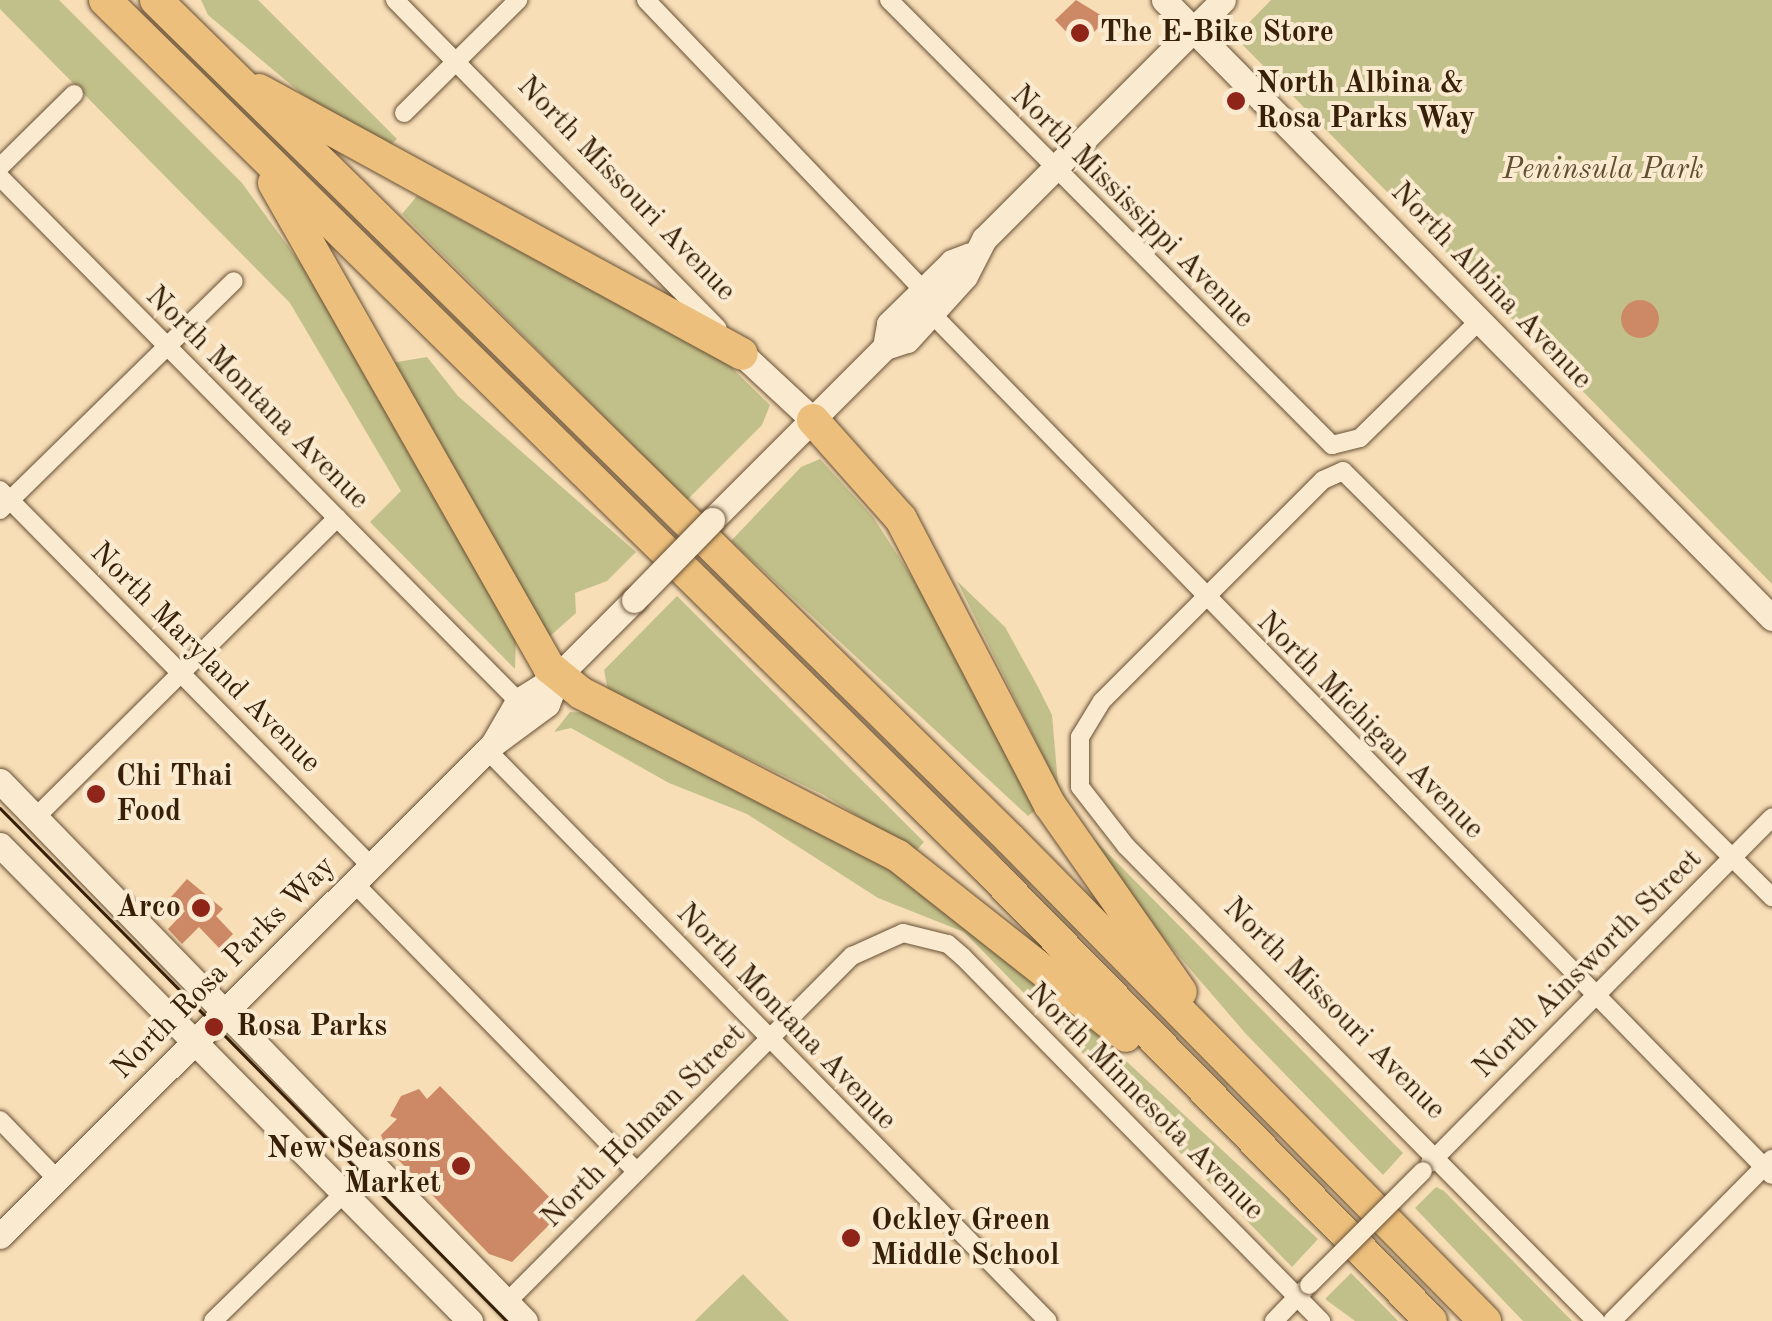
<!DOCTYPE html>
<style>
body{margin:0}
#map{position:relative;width:1772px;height:1321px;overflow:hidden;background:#f7deb7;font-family:"Old Standard TT",serif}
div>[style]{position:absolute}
.green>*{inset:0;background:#c2c08a}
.building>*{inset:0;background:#cd8966}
.round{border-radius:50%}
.roads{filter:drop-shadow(0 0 2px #674f34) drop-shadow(0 0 2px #674f34)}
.street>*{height:18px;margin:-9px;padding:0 9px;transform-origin:9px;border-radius:9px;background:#faead0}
.secondary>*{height:25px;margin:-12.5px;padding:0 12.5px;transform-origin:12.5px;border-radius:12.5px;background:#faead0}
.highway>*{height:32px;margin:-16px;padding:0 16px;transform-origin:16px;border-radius:16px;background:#ecbf7c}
.tram>*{height:2.5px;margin:-1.25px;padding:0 1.25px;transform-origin:1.25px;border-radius:1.25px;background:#371f08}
.bridges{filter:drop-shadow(0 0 2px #674f34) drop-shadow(0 0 2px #674f34)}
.street-bridge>*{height:18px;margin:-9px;padding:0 9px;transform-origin:9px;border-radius:9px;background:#faead0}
.secondary-bridge>*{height:25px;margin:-12.5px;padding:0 12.5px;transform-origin:12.5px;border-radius:12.5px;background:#faead0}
.dots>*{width:28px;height:28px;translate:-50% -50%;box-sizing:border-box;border:5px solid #faead0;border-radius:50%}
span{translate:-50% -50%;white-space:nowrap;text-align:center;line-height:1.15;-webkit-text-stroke:8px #faead0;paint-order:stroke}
.poi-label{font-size:30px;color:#371f08;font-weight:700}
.left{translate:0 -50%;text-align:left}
.right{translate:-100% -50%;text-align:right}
.park-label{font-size:30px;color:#614f2f;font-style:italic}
.street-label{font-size:30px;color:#371f08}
</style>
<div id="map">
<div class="green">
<i style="clip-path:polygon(0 0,59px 0,242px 183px,306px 271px,516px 640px,515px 669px,370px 522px,401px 491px,290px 303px,0 9px)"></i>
<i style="clip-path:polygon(201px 0,258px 0,397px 139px,386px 149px,302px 94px,208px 15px)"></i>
<i style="clip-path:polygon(1271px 0,1772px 0,1772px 584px,1235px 37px)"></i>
<i style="clip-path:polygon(417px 196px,726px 362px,770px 405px,762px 425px,687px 500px,402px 214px)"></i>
<i style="clip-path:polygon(427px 357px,458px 396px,636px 552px,607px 581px,575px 593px,576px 613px,548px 638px,391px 363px)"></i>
<i style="clip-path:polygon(820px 459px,873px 517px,917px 585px,1038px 808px,1028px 816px,731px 541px,801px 467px)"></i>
<i style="clip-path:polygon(957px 581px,1005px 627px,1037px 685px,1052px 715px,1058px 784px,1079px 824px,1403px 1153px,1383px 1175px,1246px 1034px,1092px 855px)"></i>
<i style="clip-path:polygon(677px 596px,924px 842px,915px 852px,824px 795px,608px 691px,604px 670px)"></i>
<i style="clip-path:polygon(570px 712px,592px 713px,849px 843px,987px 932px,1318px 1239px,1292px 1267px,964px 932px,878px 898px,747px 814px,669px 783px,571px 728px,554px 732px)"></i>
<i style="clip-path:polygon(1436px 1187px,1444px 1191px,1572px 1321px,1523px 1321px,1415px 1208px)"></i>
<i style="clip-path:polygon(1351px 1273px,1398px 1321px,1355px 1321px,1325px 1299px)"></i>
<i style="clip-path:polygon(743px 1274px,789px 1321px,695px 1321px,707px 1309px)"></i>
</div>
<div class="building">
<i style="clip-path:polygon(1076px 0,1107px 19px,1080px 46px,1055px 20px)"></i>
<i class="round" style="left:1621px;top:300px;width:38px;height:38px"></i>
<i style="clip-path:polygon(187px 879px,223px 909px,216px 916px,233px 934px,219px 948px,199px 927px,182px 944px,168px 929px,185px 911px,171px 897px)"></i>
<i style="clip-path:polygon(440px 1086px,563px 1211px,512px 1262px,489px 1254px,385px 1146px,381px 1135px,397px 1119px,390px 1116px,401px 1096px,419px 1089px,427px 1099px)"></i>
</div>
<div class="roads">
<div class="street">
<i style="left:395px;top:0;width:460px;rotate:45.5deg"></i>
<i style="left:646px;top:0;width:401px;rotate:46.3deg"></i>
<i style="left:889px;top:0;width:628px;rotate:45.13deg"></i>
<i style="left:1332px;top:445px;width:29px;rotate:-14deg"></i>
<i style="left:1360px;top:438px;width:167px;rotate:-44.5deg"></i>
<i style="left:404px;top:113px;width:161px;rotate:-44.7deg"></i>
<i style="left:0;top:167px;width:104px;rotate:-44.6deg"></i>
<i style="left:0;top:177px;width:737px;rotate:45.33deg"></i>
<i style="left:931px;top:313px;width:1204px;rotate:45.71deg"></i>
<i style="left:0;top:490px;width:528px;rotate:45.38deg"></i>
<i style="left:0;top:510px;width:327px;rotate:-44.4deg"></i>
<i style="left:487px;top:750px;width:800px;rotate:45.51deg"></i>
<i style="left:37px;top:816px;width:423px;rotate:-44.8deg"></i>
<i style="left:354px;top:883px;width:404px;rotate:45.6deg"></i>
<i style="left:0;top:1120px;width:83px;rotate:46deg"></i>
<i style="left:1430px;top:1163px;width:486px;rotate:-45.3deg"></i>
<i style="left:507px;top:1302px;width:489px;rotate:-45.1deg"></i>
<i style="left:852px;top:956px;width:56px;rotate:-24.3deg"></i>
<i style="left:903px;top:933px;width:46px;rotate:13.7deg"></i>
<i style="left:948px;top:944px;width:20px;rotate:41deg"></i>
<i style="left:963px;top:957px;width:511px;rotate:45.48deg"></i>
<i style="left:213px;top:1321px;width:182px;rotate:-44.3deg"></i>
<i style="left:1274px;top:1321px;width:45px;rotate:-45.9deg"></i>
<i style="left:1596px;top:1321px;width:668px;rotate:-134.7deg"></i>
<i style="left:1126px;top:846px;width:75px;rotate:-127.9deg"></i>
<i style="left:1080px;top:787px;width:50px;rotate:-90deg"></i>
<i style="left:1080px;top:737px;width:42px;rotate:-58.6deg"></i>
<i style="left:1102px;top:701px;width:313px;rotate:-45deg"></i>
<i style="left:1323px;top:480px;width:22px;rotate:-24deg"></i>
<i style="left:1343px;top:471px;width:605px;rotate:44.8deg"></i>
<i style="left:1612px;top:1321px;width:228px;rotate:-45.4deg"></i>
</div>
<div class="secondary">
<i style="left:1164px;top:0;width:867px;rotate:45.47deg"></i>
<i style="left:885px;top:347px;width:23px;rotate:-80deg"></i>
<i style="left:889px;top:324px;width:88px;rotate:-44.5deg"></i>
<i style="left:952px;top:262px;width:19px;rotate:-21deg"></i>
<i style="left:742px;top:354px;width:97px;rotate:42.9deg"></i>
<i style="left:712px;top:520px;width:245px;rotate:-45deg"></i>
<i style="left:885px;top:347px;width:23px;rotate:-18deg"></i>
<i style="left:907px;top:340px;width:86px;rotate:-47.8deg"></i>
<i style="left:965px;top:276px;width:42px;rotate:-62.8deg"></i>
<i style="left:984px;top:239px;width:338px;rotate:-45deg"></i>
<i style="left:493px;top:744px;width:50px;rotate:-59.8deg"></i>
<i style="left:518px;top:701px;width:47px;rotate:-32deg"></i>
<i style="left:558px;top:676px;width:107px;rotate:-45deg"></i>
<i style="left:0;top:781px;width:753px;rotate:45.81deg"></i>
<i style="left:0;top:845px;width:669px;rotate:45.36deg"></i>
<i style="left:0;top:1236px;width:697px;rotate:-44.94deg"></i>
<i style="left:493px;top:744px;width:67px;rotate:-36.5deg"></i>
<i style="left:547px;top:704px;width:30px;rotate:-69deg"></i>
</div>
<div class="highway">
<i style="left:105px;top:0;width:1235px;rotate:44.54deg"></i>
<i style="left:985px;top:866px;width:637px;rotate:45.57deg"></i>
<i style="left:156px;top:0;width:1197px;rotate:44.49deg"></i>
<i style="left:1010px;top:839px;width:677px;rotate:45.42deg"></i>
<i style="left:259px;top:90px;width:550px;rotate:28.66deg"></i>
<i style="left:274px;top:183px;width:557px;rotate:60.4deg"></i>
<i style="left:549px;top:667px;width:41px;rotate:39.1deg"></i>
<i style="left:581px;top:693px;width:356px;rotate:27.2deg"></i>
<i style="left:898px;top:856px;width:290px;rotate:38.3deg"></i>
<i style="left:813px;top:420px;width:132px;rotate:48.4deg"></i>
<i style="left:901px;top:519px;width:322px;rotate:62.5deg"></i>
<i style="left:1050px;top:805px;width:228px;rotate:55deg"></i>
</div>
</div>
<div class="tram">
<i style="left:0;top:808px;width:721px;rotate:45.34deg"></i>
</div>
<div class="bridges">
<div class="street-bridge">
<i style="left:1309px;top:1285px;width:161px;rotate:-45deg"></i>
</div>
<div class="secondary-bridge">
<i style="left:634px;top:600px;width:112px;rotate:-45.7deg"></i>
</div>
</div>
<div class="dots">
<i style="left:1080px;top:33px;background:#8f2418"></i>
<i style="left:1236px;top:101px;background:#8f2418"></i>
<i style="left:96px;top:794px;background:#8f2418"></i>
<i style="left:201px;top:908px;background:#8f2418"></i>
<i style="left:214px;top:1027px;background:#8f2418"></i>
<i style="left:461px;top:1166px;background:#8f2418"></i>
<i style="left:851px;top:1238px;background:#8f2418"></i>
</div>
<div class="poi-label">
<span class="left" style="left:1100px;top:33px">The E-Bike Store</span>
<span class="left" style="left:1256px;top:101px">North Albina &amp;<br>Rosa Parks Way</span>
<span class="left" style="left:116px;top:794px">Chi Thai<br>Food</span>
<span class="right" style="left:181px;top:908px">Arco</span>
<span class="left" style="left:236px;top:1027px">Rosa Parks</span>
<span class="right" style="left:441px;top:1166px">New Seasons<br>Market</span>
<span class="left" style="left:871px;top:1238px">Ockley Green<br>Middle School</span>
</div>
<div class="park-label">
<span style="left:1603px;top:170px">Peninsula Park</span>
</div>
<div class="street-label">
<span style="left:626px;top:189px;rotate:46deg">North Missouri Avenue</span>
<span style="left:1132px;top:207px;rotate:45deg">North Mississippi Avenue</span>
<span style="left:1491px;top:286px;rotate:46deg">North Albina Avenue</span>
<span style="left:257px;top:398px;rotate:45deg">North Montana Avenue</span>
<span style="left:205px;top:658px;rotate:45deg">North Maryland Avenue</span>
<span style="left:1370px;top:726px;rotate:45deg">North Michigan Avenue</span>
<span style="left:1588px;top:964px;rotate:-45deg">North Ainsworth Street</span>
<span style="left:224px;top:968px;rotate:-45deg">North Rosa Parks Way</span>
<span style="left:1334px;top:1009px;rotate:45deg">North Missouri Avenue</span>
<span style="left:786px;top:1017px;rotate:46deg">North Montana Avenue</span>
<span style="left:1145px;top:1102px;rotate:45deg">North Minnesota Avenue</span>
<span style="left:644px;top:1126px;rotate:-45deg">North Holman Street</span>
</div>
</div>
